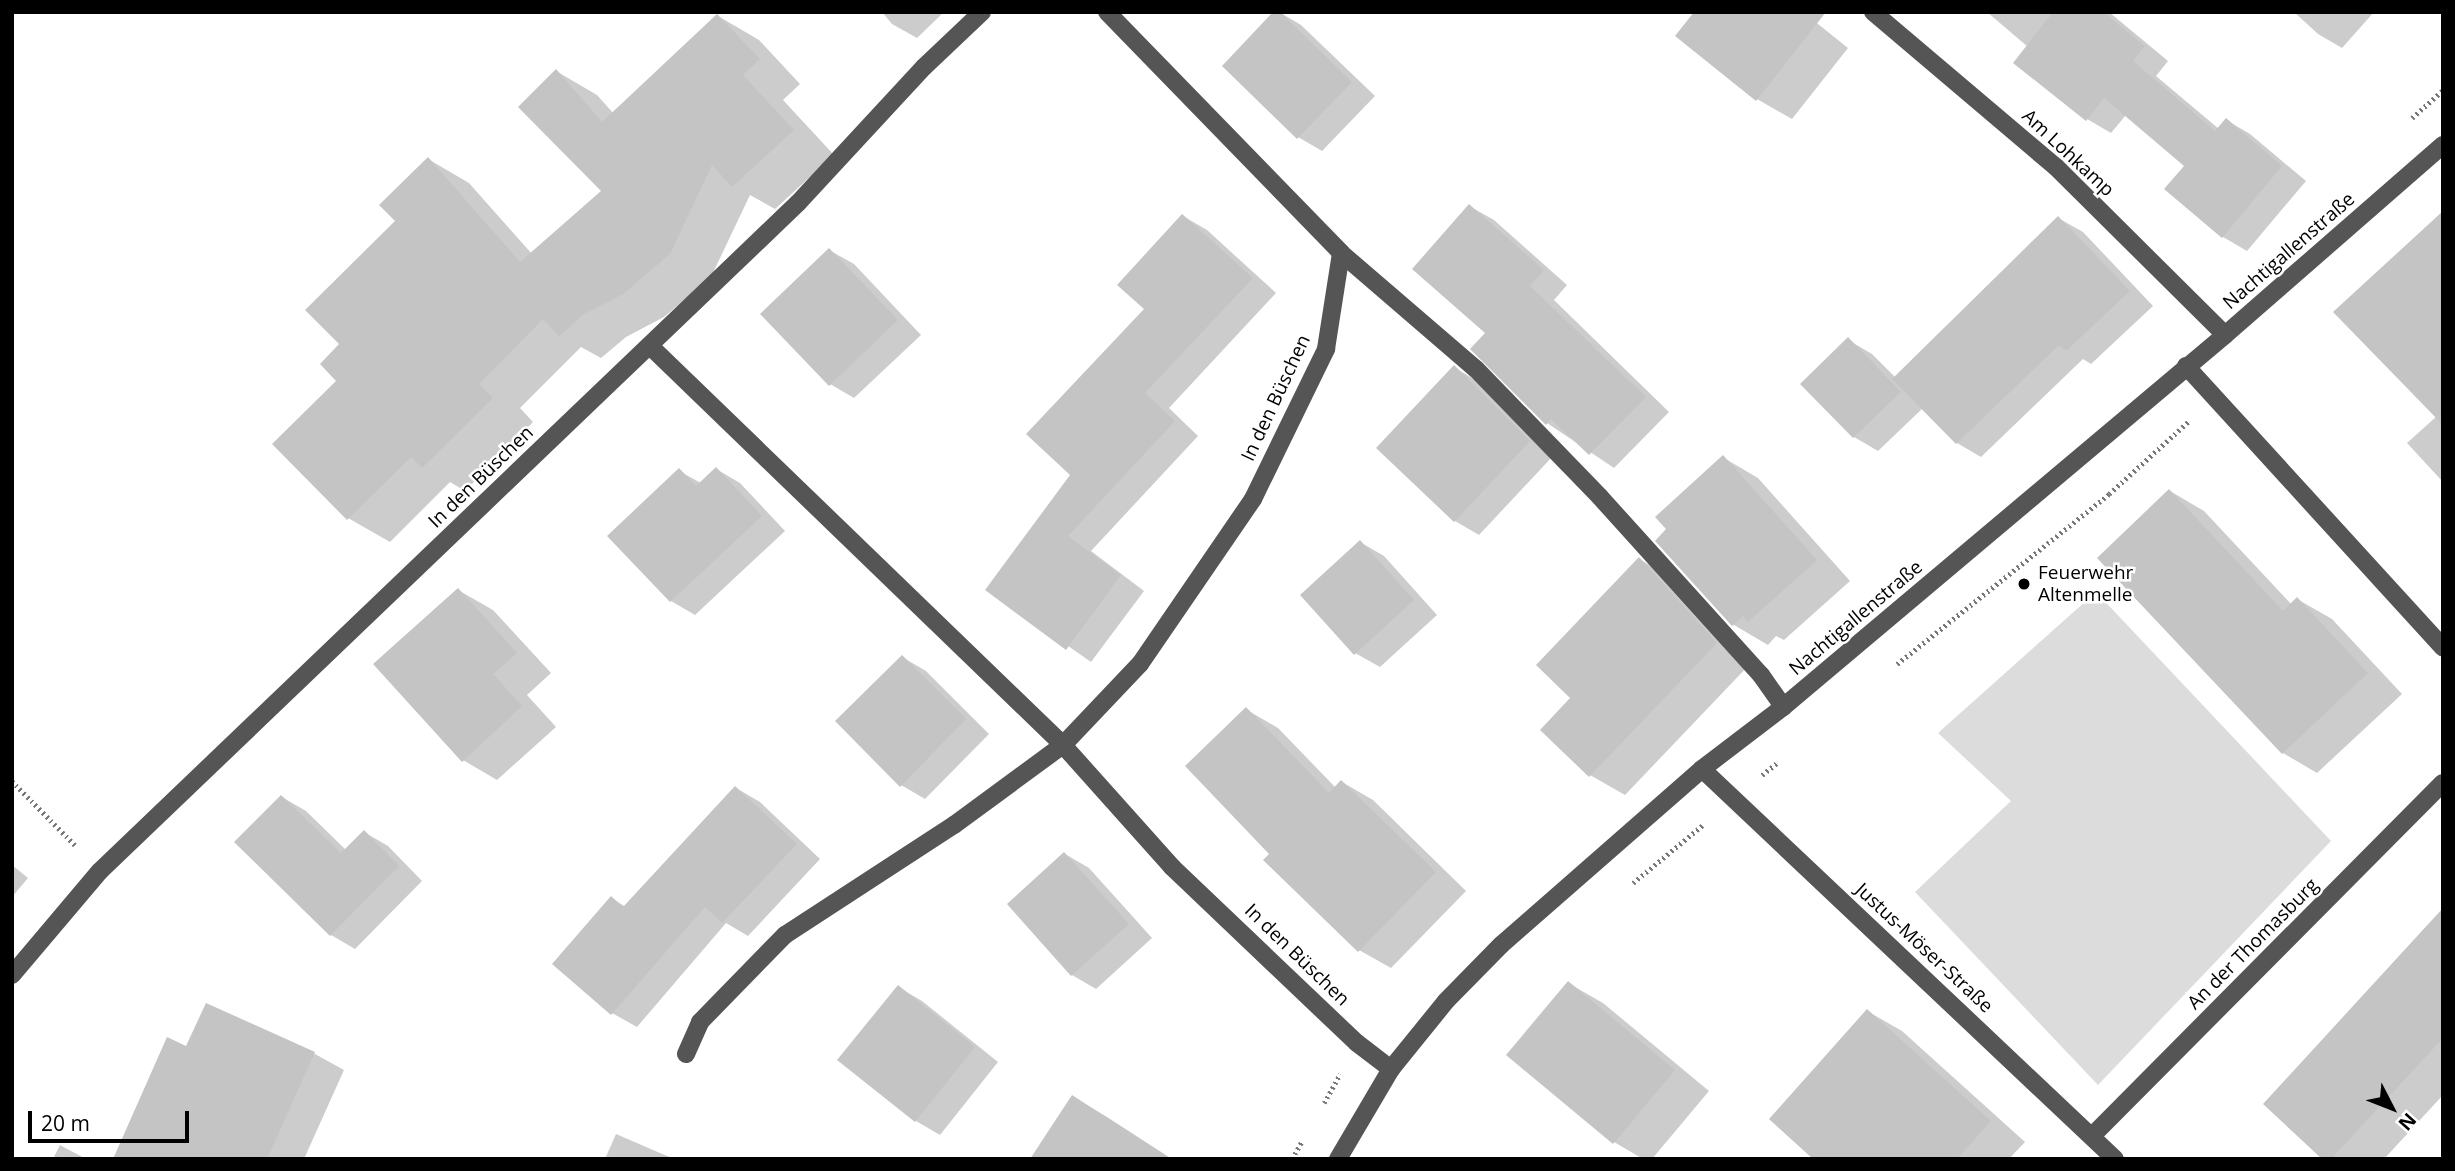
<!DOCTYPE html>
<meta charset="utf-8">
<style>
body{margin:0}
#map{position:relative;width:2455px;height:1171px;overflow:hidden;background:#fff;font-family:"Open Sans",sans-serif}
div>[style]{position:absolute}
.green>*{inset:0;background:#dcdcdc}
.shadow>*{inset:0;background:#0003}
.building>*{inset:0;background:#c4c4c4}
.path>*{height:4.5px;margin-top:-2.25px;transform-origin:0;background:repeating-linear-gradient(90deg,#777 0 2px,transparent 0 5.5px)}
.minor>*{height:18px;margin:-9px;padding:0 9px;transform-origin:9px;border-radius:9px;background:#555}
.dots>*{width:19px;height:19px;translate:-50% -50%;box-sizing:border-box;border:4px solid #fff;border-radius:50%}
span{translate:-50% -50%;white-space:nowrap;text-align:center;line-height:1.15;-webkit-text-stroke:5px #fff;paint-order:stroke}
.street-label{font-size:19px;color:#000}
.poi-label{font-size:19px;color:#000}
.left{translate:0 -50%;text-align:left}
.frame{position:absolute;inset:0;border:14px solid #000;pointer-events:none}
.north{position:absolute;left:2357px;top:1073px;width:70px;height:70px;-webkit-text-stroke:5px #fff;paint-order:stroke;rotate:132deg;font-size:19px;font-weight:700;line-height:28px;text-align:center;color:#000}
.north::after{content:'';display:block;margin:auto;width:24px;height:32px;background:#000;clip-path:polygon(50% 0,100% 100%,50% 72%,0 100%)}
.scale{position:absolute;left:28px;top:1111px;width:161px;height:32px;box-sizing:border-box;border:4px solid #000;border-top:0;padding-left:9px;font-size:21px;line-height:24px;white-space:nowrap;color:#000;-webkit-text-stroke:5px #fff;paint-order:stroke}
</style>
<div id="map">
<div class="green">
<i style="clip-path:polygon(2096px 592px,2331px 841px,2098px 1085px,1915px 892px,2011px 801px,1938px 733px)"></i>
</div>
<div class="shadow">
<i style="clip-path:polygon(882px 12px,944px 12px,917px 38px,892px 24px)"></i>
<i style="clip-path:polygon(1279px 12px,1301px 25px,1375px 96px,1322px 151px,1298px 137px)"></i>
<i style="clip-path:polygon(1690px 12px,1803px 12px,1848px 48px,1792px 119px,1757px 99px,1677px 36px,1694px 15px)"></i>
<i style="clip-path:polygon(1987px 12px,2109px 12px,2168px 61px,2156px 76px,2219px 129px,2226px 120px,2250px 134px,2306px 181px,2247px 251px,2223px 237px,2166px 189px,2186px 166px,2126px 115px,2111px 133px,2087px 119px,2028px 47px)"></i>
<i style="clip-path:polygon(2294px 12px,2374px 12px,2342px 48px,2318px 34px)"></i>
<i style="clip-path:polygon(718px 16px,759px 40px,800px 84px,783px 100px,834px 155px,775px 209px,750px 195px,711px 277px,664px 317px,626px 337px,601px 358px,581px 347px,520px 408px,533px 422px,465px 491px,450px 482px,390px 542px,348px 518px,338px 381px,342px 344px,428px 159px,469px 183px,532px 254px,603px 191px,556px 71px,597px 95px,614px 114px)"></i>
<i style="clip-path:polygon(1469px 206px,1494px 220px,1567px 285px,1554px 300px,1669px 412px,1614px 468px,1547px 423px,1487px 333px)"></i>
<i style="clip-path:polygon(1183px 216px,1207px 230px,1276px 293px,1169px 408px,1198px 436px,1091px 551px,1144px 591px,1091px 662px,988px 590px,1072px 475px,1146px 309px)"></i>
<i style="clip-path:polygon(2058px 218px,2083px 232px,2153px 306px,2091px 364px,2083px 359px,1981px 457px,1957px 443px,1923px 408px,1878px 451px,1854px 437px,1802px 384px,1848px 340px,1872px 354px,1896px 378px)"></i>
<i style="clip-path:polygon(2443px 225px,2443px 482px,2407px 443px,2437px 416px)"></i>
<i style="clip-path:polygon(829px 250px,854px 264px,921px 335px,854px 398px,830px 384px)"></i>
<i style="clip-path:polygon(1455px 368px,1479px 382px,1553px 456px,1479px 535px,1455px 521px)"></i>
<i style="clip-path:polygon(1724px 458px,1758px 478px,1850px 581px,1784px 640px,1776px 636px,1768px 645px,1734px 625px,1657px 541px)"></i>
<i style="clip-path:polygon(716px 469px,740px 483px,785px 531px,695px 615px,671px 601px,679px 471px,701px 483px)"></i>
<i style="clip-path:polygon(2170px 491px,2204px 511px,2292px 605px,2297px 599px,2332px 619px,2402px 694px,2317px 773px,2283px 753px)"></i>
<i style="clip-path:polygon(1360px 542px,1384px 556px,1437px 615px,1380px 667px,1355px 653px)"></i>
<i style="clip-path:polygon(1639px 559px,1674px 579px,1750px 664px,1625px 795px,1590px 775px,1572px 698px)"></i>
<i style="clip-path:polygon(458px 590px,493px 610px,551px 673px,527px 695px,556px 727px,497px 780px,463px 760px)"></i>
<i style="clip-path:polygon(902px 657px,926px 671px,989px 734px,925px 799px,901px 785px)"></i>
<i style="clip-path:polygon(1247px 710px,1278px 728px,1336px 788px,1342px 782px,1373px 800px,1466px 891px,1391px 968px,1359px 950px,1271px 854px)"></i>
<i style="clip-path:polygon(736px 788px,760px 802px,820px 859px,748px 936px,726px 923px,637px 1027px,612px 1013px,611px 898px,626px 907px)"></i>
<i style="clip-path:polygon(282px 797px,306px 811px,346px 850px,364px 832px,388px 846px,422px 881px,355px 949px,331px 935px)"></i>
<i style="clip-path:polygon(1065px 854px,1089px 868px,1152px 938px,1096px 989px,1072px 975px)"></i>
<i style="clip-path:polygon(12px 865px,28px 878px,12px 897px)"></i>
<i style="clip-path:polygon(2443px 911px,2443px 1095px,2384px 1159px,2325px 1159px)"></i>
<i style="clip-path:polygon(1568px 983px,1603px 1003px,1709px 1091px,1652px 1159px,1643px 1159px,1614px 1142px,1509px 1054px)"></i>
<i style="clip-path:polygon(898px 987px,922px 1001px,998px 1062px,940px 1135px,916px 1121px)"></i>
<i style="clip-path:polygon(207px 1005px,315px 1054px,344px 1070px,304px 1159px,115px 1159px,187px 1048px)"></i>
<i style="clip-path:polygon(1867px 1011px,1902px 1031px,2025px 1142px,2009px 1159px,1816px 1159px)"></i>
<i style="clip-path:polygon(1073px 1097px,1107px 1117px,1172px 1159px,1033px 1159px)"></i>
<i style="clip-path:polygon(616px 1134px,674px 1159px,605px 1159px)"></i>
<i style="clip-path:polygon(60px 1145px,86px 1159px,53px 1159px)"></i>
</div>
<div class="building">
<i style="clip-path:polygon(1273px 12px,1280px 12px,1352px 82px,1297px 139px,1222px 66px)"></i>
<i style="clip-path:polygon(1694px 12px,1826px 12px,1756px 101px,1675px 36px)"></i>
<i style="clip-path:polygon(2053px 12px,2103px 12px,2145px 46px,2133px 61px,2215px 131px,2226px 118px,2282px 166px,2222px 238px,2164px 189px,2184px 166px,2104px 98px,2086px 121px,2013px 63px)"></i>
<i style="clip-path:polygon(717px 14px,760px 59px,743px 75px,794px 130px,732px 187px,712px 165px,670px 254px,623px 294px,584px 314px,559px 336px,543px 319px,479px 384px,493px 398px,422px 468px,411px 457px,347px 520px,272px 444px,336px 381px,320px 364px,339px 344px,305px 310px,395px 221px,379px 205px,428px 157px,520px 262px,601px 191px,518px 107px,556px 69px,602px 122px)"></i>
<i style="clip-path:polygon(1469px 204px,1544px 270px,1530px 286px,1646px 397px,1589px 455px,1551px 419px,1546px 425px,1470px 349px,1485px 333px,1412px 269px)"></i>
<i style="clip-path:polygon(2443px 211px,2443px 425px,2333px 312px)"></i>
<i style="clip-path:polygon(1182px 214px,1253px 278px,1145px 393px,1175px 421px,1068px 536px,1121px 575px,1066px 650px,985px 590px,1070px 475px,1026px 434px,1144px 309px,1117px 285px)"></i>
<i style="clip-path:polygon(2058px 216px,2130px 291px,2066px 351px,2059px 345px,1956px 444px,1892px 379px)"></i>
<i style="clip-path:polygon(829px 248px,898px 320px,829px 386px,760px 314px)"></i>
<i style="clip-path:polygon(1848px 337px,1901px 392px,1853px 438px,1800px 384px)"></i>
<i style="clip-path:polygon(1454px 365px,1530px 441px,1454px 522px,1376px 448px)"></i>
<i style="clip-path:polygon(1723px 455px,1817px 560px,1748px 622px,1743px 616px,1732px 626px,1655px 541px,1666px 529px,1655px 517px)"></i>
<i style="clip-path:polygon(716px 467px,762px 516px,670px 602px,607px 536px,679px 468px,696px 486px)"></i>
<i style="clip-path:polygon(2169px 489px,2283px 611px,2297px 597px,2368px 673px,2282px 754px,2097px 558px)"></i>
<i style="clip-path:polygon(1360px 540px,1414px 600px,1354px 655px,1300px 595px)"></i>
<i style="clip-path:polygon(1639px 557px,1717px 643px,1589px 777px,1540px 730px,1570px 698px,1536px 665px)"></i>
<i style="clip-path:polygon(458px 588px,517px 653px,493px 674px,522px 706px,462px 762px,373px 664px)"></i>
<i style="clip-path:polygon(902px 655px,966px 719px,900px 787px,835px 721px)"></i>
<i style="clip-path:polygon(1246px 707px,1329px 793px,1341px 780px,1436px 872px,1358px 952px,1263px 860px,1269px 854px,1185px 766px)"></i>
<i style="clip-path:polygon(735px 786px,797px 844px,722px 923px,705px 907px,611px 1015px,552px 964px,611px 896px,623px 907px)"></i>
<i style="clip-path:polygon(281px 795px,341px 853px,364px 830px,399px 866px,330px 936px,234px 842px)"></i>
<i style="clip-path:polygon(1064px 852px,1129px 924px,1071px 976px,1007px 904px)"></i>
<i style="clip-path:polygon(2443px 908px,2443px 1038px,2331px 1159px,2322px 1159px,2263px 1104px)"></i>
<i style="clip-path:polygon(1568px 981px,1675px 1070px,1613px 1144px,1506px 1055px)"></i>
<i style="clip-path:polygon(898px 985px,975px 1047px,915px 1122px,837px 1060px)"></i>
<i style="clip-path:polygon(206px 1003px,315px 1052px,267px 1159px,113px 1159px,167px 1037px,186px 1046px)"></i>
<i style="clip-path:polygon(1867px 1009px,1991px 1121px,1957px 1159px,1813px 1159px,1769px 1119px)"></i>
<i style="clip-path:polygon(1072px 1095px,1171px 1159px,1030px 1159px)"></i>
</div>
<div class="path">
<i style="left:2412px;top:118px;width:42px;rotate:-42.1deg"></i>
<i style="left:1897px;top:664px;width:272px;rotate:-38.7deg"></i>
<i style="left:2109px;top:494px;width:108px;rotate:-42.4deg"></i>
<i style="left:1762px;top:775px;width:19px;rotate:-39deg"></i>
<i style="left:12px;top:781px;width:90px;rotate:45.5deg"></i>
<i style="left:1633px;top:883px;width:92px;rotate:-39.7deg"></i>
<i style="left:1324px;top:1103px;width:33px;rotate:-61deg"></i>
<i style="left:1292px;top:1159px;width:21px;rotate:-61deg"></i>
</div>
<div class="minor">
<i style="left:1107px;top:12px;width:336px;rotate:45.8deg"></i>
<i style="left:1341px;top:253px;width:178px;rotate:40.7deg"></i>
<i style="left:1476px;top:369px;width:178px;rotate:45.9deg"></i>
<i style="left:1600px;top:497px;width:240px;rotate:47.9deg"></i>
<i style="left:1761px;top:675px;width:39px;rotate:55deg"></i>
<i style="left:1873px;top:12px;width:240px;rotate:40.3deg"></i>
<i style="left:2056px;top:167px;width:238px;rotate:44.8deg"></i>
<i style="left:650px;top:346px;width:574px;rotate:44.01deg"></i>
<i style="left:1063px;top:745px;width:164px;rotate:48.2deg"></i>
<i style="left:1172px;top:867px;width:255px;rotate:43.6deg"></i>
<i style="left:1357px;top:1043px;width:43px;rotate:37.4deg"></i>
<i style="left:2186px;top:366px;width:381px;rotate:47.6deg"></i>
<i style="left:1702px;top:769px;width:568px;rotate:43.36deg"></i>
<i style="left:12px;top:975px;width:136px;rotate:-49.8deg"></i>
<i style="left:100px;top:871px;width:966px;rotate:-43.74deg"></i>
<i style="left:798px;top:203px;width:185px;rotate:-47.2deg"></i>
<i style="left:924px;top:67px;width:80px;rotate:-43.5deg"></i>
<i style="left:686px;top:1054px;width:35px;rotate:-66deg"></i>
<i style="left:700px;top:1022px;width:122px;rotate:-45.7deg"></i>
<i style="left:785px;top:935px;width:202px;rotate:-33.1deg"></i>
<i style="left:954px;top:825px;width:135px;rotate:-36.3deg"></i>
<i style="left:1063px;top:745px;width:112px;rotate:-46.5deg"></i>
<i style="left:1140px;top:664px;width:200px;rotate:-55.6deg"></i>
<i style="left:1253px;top:499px;width:167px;rotate:-64deg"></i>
<i style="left:1326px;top:349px;width:97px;rotate:-81.1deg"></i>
<i style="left:2093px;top:1135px;width:496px;rotate:-45.2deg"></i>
<i style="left:1338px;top:1159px;width:104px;rotate:-59.5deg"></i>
<i style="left:1391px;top:1069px;width:87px;rotate:-51deg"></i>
<i style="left:1446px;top:1001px;width:78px;rotate:-45.5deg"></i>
<i style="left:1501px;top:945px;width:267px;rotate:-41.2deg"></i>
<i style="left:1702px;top:769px;width:102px;rotate:-37.4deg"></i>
<i style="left:1783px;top:707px;width:578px;rotate:-40.08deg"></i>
<i style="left:2225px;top:335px;width:289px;rotate:-41.1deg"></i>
</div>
<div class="dots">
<i style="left:2024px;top:584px;background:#000"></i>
</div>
<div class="street-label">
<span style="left:2068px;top:153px;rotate:43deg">Am Lohkamp</span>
<span style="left:2289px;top:251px;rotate:-41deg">Nachtigallenstraße</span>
<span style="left:1276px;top:398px;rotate:-65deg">In den Büschen</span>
<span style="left:481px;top:477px;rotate:-44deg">In den Büschen</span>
<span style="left:1856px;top:618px;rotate:-40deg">Nachtigallenstraße</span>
<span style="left:2253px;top:944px;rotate:-45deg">An der Thomasburg</span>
<span style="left:1924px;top:948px;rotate:43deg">Justus-Möser-Straße</span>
<span style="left:1297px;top:955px;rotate:44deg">In den Büschen</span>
</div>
<div class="poi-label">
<span class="left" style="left:2038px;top:584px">Feuerwehr<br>Altenmelle</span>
</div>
<div class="frame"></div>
<div class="north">N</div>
<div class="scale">20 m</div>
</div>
